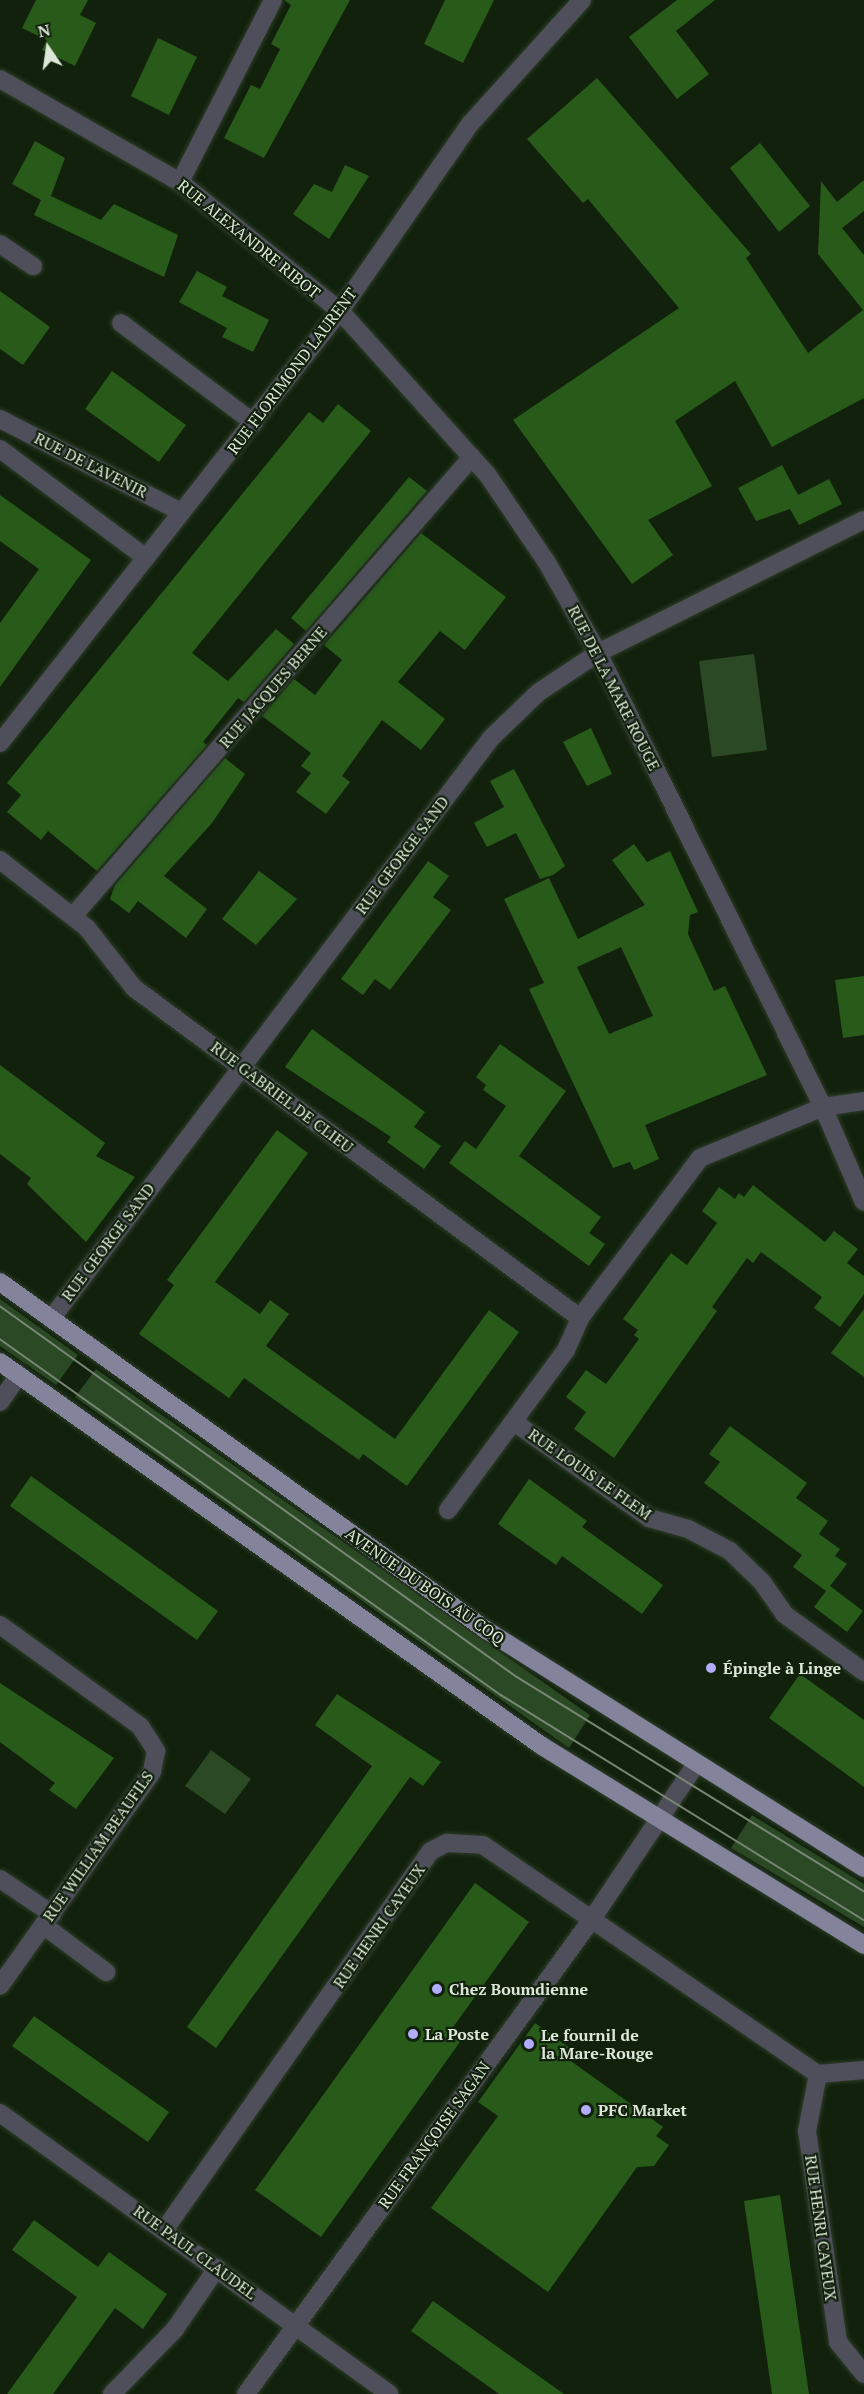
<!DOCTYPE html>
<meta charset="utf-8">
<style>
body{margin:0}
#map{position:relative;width:864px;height:2394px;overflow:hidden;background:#11210c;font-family:"PT Serif",serif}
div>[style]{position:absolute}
.green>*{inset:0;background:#2b4924}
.building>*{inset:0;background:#285b1a}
.roads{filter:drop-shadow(0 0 2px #2d3d29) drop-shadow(0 0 2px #2d3d29)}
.minor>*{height:18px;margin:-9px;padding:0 9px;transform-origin:9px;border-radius:9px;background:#4f4f5b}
.major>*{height:18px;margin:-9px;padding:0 9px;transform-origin:9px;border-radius:9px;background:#83839b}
.tram>*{height:1.5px;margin:-0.75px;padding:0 0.75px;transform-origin:0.75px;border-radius:0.75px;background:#788674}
.dots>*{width:16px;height:16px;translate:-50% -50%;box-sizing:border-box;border:3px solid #11210c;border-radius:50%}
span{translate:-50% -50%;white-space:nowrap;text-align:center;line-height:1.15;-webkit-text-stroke:4.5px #11210c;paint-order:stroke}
.street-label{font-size:16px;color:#dce7d9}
.poi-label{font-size:16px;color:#dce7d9;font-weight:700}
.left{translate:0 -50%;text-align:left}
.north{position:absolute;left:18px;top:18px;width:60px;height:60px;-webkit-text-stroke:4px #11210c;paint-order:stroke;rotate:347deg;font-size:16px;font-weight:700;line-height:24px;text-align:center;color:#dce7d9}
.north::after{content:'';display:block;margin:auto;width:21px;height:27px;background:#dce7d9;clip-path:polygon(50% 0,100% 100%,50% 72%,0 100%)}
</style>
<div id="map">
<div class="green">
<i style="clip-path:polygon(754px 654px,767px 750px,712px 757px,699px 661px)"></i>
<i style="clip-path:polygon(0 1299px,78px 1355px,56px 1385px,0 1346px)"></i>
<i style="clip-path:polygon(96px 1369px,590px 1715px,569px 1748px,75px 1397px)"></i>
<i style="clip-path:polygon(211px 1750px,251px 1779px,225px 1814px,185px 1786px)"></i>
<i style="clip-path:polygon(752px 1815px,864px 1884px,864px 1927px,731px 1848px)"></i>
</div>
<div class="building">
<i style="clip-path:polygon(36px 0,88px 0,80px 15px,96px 23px,75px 66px,42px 50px,47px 40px,22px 28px)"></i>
<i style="clip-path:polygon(284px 0,350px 0,264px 158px,224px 138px,251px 85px,260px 89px,280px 49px,271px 44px,291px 5px)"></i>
<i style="clip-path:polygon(445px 0,494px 0,463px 63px,424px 44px)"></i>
<i style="clip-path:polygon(677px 0,715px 0,676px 31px,709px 74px,677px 99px,629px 37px)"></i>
<i style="clip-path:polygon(158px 38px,197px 57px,169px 115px,131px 96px)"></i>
<i style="clip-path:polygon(597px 78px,751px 254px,746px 258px,808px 353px,863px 310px,818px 254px,821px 181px,837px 202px,864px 180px,864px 211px,842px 228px,864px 255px,864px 398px,772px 447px,735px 381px,675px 421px,712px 486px,648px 520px,673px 555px,632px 584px,513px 420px,679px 308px,588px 199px,583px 203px,527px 139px)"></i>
<i style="clip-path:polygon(35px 141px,65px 158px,51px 196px,101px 220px,114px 204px,178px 235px,164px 277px,34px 215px,41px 200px,12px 184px)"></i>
<i style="clip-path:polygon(760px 143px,810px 206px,779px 232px,730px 168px)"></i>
<i style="clip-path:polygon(345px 165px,369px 176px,329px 239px,293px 214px,314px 184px,332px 192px)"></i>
<i style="clip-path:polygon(197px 271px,227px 287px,222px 296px,269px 320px,253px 352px,222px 337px,227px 328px,179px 302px)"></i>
<i style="clip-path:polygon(0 291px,50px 327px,23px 365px,0 349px)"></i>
<i style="clip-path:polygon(112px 371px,186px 425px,159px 462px,85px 409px)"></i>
<i style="clip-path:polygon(338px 404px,371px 431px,192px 653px,228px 681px,276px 629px,294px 644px,244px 702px,238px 698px,203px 742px,207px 745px,97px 871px,48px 831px,41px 840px,7px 812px,21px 795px,7px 783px,309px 412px,323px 423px)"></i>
<i style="clip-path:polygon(782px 465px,798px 495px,829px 479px,842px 504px,799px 525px,790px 509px,756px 521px,738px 488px)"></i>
<i style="clip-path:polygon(409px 477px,427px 491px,306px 631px,291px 618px)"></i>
<i style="clip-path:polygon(0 495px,91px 560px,0 687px,0 623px,39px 569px,0 541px)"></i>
<i style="clip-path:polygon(421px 533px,506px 597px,465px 650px,440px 631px,398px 682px,445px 719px,421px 750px,382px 720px,342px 776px,350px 782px,326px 814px,296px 792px,311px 773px,301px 766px,311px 753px,262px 716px,294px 679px,315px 695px,342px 660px,324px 645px)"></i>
<i style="clip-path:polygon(591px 728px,612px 774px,587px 786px,563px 742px)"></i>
<i style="clip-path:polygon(225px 758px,245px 774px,212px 823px,164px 876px,207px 909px,186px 938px,138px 901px,129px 913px,110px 899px,115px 885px)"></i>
<i style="clip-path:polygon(514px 769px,565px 866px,553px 875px,540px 879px,516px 833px,487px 847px,474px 823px,504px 807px,490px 781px)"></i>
<i style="clip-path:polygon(evenodd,634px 844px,647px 862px,670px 851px,698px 912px,690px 915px,688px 934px,714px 991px,725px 986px,767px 1075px,645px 1125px,659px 1159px,634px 1170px,630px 1162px,613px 1168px,529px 989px,544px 983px,504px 899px,549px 878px,578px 939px,645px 905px,612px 860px,634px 844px,621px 947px,653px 1016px,609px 1034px,577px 967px,621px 947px)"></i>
<i style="clip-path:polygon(428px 861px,449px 876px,433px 897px,451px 910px,390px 990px,375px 979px,363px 995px,341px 979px)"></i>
<i style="clip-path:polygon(259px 871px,297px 899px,256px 945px,222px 919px)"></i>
<i style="clip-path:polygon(864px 976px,864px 1035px,843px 1038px,835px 980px)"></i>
<i style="clip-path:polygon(312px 1029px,425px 1112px,414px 1127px,441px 1146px,424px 1169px,387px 1142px,391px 1137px,285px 1067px)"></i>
<i style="clip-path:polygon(500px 1044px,566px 1091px,519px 1156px,601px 1217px,589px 1233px,605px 1244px,589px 1266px,449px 1163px,465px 1141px,476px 1149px,506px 1106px,483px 1090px,486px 1085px,476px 1077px)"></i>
<i style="clip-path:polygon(0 1065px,105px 1143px,96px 1156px,135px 1177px,86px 1242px,27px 1184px,31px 1178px,0 1154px)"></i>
<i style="clip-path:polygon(277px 1130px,308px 1153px,215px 1282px,260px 1314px,270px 1300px,289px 1314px,266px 1346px,395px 1439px,489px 1310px,519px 1332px,407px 1486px,363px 1454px,359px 1460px,244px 1378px,229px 1398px,139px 1334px,174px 1285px,167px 1280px)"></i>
<i style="clip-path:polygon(753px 1185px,825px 1242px,834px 1231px,858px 1249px,847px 1263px,864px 1276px,864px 1294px,840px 1327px,814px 1308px,822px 1297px,761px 1252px,753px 1263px,747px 1258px,712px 1307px,717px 1311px,614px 1458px,574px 1429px,586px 1412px,566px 1397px,586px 1370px,606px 1384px,639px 1339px,634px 1335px,638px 1330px,623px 1319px,671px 1253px,687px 1265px,717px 1223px,702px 1211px,719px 1187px,735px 1199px,739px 1193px,744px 1197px)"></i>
<i style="clip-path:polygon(864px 1309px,864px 1377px,831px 1353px)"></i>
<i style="clip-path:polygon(730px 1426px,807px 1483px,796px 1498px,828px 1521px,819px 1534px,840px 1549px,835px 1556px,847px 1564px,830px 1586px,863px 1611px,847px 1632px,814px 1607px,826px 1591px,793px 1567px,802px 1555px,704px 1483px,720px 1462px,709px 1454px)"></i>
<i style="clip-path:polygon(31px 1476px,218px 1611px,197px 1640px,10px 1506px)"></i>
<i style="clip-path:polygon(529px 1479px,587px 1521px,582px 1527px,663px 1585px,642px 1614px,562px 1556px,556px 1565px,498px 1524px)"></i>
<i style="clip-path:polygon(800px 1674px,864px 1720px,864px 1787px,769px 1718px)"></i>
<i style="clip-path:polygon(0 1683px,114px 1758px,76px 1809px,49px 1790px,55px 1783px,0 1742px)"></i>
<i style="clip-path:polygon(337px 1694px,441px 1762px,423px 1786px,410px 1777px,216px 2048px,187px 2027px,372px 1766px,315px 1725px)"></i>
<i style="clip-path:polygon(475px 1883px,529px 1922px,451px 2030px,462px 2039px,321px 2237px,255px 2190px)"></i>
<i style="clip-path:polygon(34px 2016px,169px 2112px,148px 2142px,12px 2046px)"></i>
<i style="clip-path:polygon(535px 2023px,574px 2051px,568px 2059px,663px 2127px,656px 2136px,669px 2145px,654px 2166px,637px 2167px,548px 2292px,431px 2208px,498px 2116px,478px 2102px)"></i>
<i style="clip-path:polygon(780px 2195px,809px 2394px,772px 2394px,744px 2201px)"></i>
<i style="clip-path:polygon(34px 2220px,98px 2267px,109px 2252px,167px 2294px,143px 2329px,115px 2308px,53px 2394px,7px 2394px,77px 2297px,12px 2250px)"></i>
<i style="clip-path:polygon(433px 2301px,564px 2394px,499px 2394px,411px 2331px)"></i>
</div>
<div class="roads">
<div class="minor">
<i style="left:0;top:79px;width:207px;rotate:29.8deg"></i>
<i style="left:180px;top:182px;width:206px;rotate:38.9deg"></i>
<i style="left:340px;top:311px;width:219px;rotate:48deg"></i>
<i style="left:487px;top:474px;width:105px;rotate:55.9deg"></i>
<i style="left:546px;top:561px;width:106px;rotate:60.5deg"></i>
<i style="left:598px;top:653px;width:507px;rotate:63.64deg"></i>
<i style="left:823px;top:1107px;width:103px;rotate:66.7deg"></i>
<i style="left:180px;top:182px;width:204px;rotate:-62.9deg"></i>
<i style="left:0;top:244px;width:40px;rotate:34deg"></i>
<i style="left:121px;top:323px;width:166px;rotate:36.9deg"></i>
<i style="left:0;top:419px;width:203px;rotate:27.2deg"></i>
<i style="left:0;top:449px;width:182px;rotate:36.7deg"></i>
<i style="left:0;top:743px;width:550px;rotate:-51.8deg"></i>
<i style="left:340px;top:311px;width:228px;rotate:-55.2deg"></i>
<i style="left:470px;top:124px;width:167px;rotate:-47.9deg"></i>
<i style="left:0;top:860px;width:110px;rotate:38deg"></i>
<i style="left:87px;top:928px;width:76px;rotate:51.9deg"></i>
<i style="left:134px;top:988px;width:555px;rotate:36.5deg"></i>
<i style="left:73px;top:916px;width:608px;rotate:-49deg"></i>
<i style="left:51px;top:1319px;width:729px;rotate:-52.86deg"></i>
<i style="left:491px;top:738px;width:66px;rotate:-43.8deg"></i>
<i style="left:539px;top:692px;width:71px;rotate:-33.5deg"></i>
<i style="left:598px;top:653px;width:297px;rotate:-26.6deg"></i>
<i style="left:0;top:1402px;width:33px;rotate:-55deg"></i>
<i style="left:514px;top:1422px;width:166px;rotate:35.4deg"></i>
<i style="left:649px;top:1518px;width:41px;rotate:15.8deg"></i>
<i style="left:688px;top:1529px;width:47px;rotate:27.6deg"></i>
<i style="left:730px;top:1551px;width:45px;rotate:44.1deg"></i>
<i style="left:762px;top:1582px;width:39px;rotate:55deg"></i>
<i style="left:784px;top:1614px;width:99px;rotate:35.9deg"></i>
<i style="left:448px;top:1510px;width:199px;rotate:-53.6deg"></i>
<i style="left:566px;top:1350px;width:35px;rotate:-66deg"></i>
<i style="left:580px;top:1318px;width:200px;rotate:-53.1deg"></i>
<i style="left:700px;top:1158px;width:133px;rotate:-22.5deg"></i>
<i style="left:823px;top:1107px;width:41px;rotate:-8.3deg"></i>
<i style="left:0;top:1625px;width:173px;rotate:35.8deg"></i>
<i style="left:140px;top:1726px;width:30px;rotate:57deg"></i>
<i style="left:156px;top:1751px;width:21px;rotate:101deg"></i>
<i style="left:152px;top:1772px;width:262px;rotate:125.4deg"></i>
<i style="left:0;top:1879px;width:63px;rotate:33.9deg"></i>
<i style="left:43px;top:1925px;width:79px;rotate:36.7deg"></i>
<i style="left:818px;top:2074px;width:58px;rotate:100.9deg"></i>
<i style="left:807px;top:2131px;width:213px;rotate:81.6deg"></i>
<i style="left:838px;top:2342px;width:41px;rotate:50.9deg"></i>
<i style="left:0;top:2113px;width:480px;rotate:35.8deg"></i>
<i style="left:165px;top:2229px;width:462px;rotate:-54.9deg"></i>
<i style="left:431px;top:1851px;width:18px;rotate:-27deg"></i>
<i style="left:447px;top:1843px;width:36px;rotate:3deg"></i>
<i style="left:483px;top:1845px;width:406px;rotate:34.4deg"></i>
<i style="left:818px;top:2074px;width:46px;rotate:-5deg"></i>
<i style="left:112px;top:2394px;width:91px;rotate:-45.9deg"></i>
<i style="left:175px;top:2329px;width:74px;rotate:-55.5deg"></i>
<i style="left:246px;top:2394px;width:588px;rotate:-53.93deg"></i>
<i style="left:592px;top:1919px;width:184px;rotate:-56.1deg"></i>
</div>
<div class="major">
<i style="left:0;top:1282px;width:598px;rotate:35.6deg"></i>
<i style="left:486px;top:1630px;width:447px;rotate:32.2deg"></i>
<i style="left:0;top:1362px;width:664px;rotate:35.32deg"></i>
<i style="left:542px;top:1746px;width:379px;rotate:31.7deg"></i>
</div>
</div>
<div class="tram">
<i style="left:0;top:1306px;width:636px;rotate:35.66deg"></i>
<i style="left:517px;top:1677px;width:408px;rotate:31.7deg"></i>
<i style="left:0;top:1339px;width:615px;rotate:35.4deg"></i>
<i style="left:501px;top:1695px;width:427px;rotate:31.8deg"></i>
</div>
<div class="dots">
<i style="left:711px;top:1668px;background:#b1adfa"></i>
<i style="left:437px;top:1989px;background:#b1adfa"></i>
<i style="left:413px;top:2034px;background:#b1adfa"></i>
<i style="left:529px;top:2044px;background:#b1adfa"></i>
<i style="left:586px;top:2110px;background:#b1adfa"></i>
</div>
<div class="street-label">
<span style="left:249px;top:239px;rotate:39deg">RUE ALEXANDRE RIBOT</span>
<span style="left:292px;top:371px;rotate:-53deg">RUE FLORIMOND LAURENT</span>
<span style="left:91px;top:465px;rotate:27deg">RUE DE L'AVENIR</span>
<span style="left:273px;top:687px;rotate:-49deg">RUE JACQUES BERNE</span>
<span style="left:614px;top:688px;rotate:63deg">RUE DE LA MARE ROUGE</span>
<span style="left:402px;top:855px;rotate:-53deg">RUE GEORGE SAND</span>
<span style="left:282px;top:1097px;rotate:37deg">RUE GABRIEL DE CLIEU</span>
<span style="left:108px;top:1242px;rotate:-53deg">RUE GEORGE SAND</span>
<span style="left:590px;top:1474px;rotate:35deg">RUE LOUIS LE FLEM</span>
<span style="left:425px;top:1586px;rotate:35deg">AVENUE DU BOIS AU COQ</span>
<span style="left:98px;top:1846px;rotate:-55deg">RUE WILLIAM BEAUFILS</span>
<span style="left:379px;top:1926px;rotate:-55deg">RUE HENRI CAYEUX</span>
<span style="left:434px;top:2135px;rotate:-54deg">RUE FRANÇOISE SAGAN</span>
<span style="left:821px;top:2228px;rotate:82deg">RUE HENRI CAYEUX</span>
<span style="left:195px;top:2252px;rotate:36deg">RUE PAUL CLAUDEL</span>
</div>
<div class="poi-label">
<span class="left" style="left:723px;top:1668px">Épingle à Linge</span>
<span class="left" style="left:449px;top:1989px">Chez Boumdienne</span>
<span class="left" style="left:425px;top:2034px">La Poste</span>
<span class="left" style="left:541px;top:2044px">Le fournil de<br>la Mare-Rouge</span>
<span class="left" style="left:598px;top:2110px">PFC Market</span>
</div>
<div class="north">N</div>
</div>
